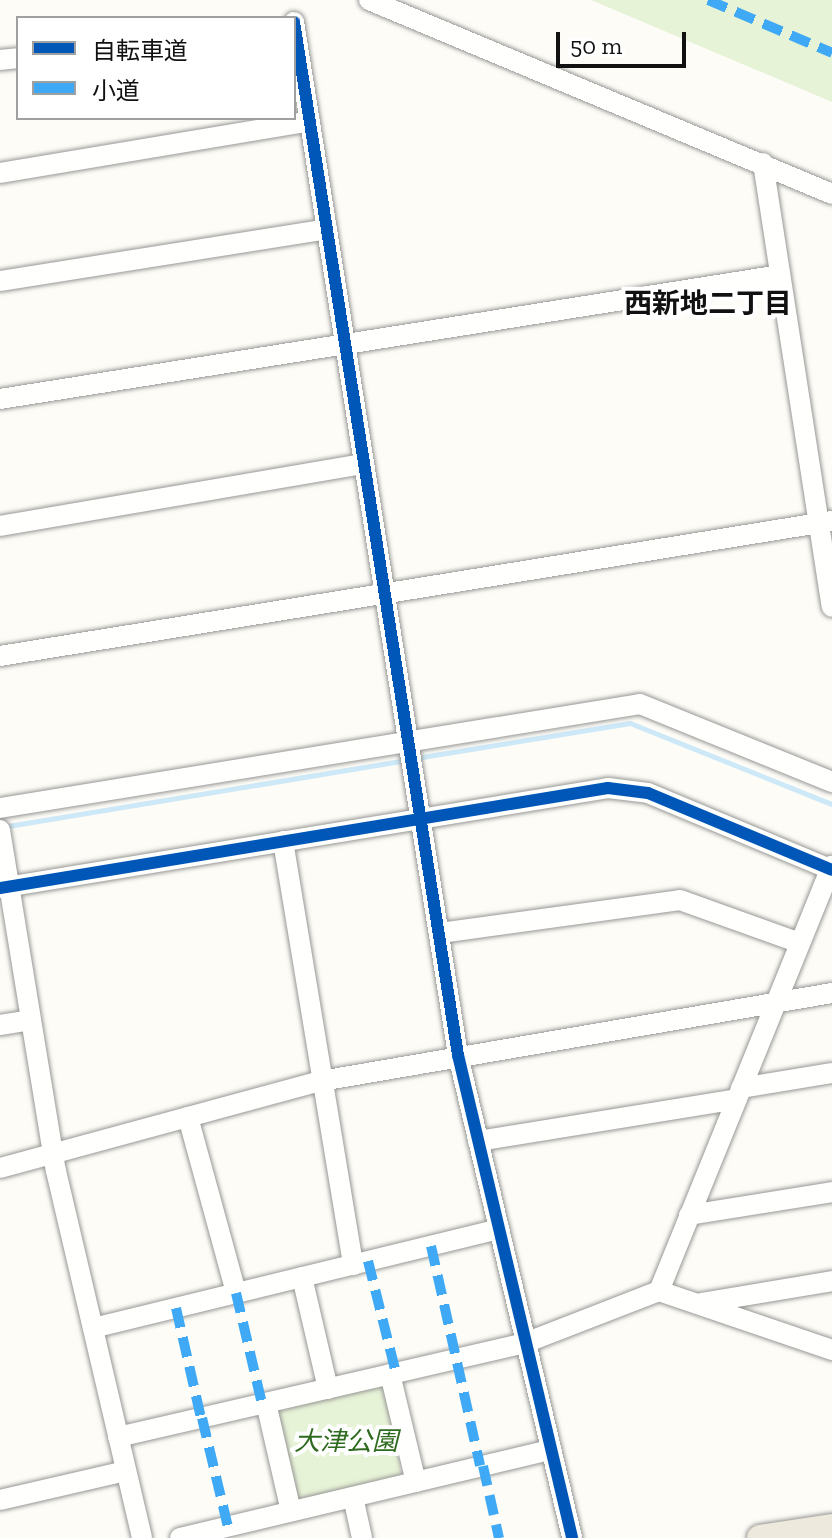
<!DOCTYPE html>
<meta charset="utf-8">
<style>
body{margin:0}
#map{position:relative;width:832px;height:1538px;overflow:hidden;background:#fdfcf7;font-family:"Zilla Slab","Noto Sans JP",serif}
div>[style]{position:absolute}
.green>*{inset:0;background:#e7f3d7}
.stream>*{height:5px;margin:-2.5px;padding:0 2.5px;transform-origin:2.5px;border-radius:2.5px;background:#cde8f7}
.roads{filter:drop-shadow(0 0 2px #979795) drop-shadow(0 0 2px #979795)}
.minor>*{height:20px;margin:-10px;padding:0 10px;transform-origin:10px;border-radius:10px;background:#fffffe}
.major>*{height:26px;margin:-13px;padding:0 13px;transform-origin:13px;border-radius:13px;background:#ede9dc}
.quiet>*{height:10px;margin-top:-5px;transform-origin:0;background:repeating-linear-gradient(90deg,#3fa9f5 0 20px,transparent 0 30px)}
.cycleway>*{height:12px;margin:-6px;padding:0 6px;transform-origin:6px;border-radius:6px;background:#0057b8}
span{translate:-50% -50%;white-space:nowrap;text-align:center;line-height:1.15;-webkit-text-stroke:8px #fff;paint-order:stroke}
.park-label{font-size:26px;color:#2f6b1f;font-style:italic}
.neighbourhood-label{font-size:28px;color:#111;font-weight:700}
.legend{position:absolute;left:16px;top:16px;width:280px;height:104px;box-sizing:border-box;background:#fff;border:2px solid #a0a0a0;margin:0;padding:10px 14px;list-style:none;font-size:24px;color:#111}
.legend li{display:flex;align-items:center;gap:16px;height:40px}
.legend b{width:40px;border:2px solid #a0a0a0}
.scale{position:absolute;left:556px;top:32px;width:130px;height:36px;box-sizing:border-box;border:4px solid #111;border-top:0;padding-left:10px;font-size:24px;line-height:28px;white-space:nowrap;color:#111;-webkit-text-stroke:6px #fff;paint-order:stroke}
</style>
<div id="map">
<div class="green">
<i style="clip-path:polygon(591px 0,832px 0,832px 102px)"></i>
<i style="clip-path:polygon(379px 1383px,387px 1386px,402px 1480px,298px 1499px,276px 1412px)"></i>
</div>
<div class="stream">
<i style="left:416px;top:758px;width:217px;rotate:-9.3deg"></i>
<i style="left:630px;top:723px;width:218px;rotate:21.9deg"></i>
<i style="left:2px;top:827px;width:410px;rotate:-9.4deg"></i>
</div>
<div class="roads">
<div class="minor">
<i style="left:369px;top:0;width:502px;rotate:22.73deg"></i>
<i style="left:294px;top:22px;width:1046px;rotate:80.98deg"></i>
<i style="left:458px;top:1055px;width:496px;rotate:76.7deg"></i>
<i style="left:0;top:60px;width:18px;rotate:-6deg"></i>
<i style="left:763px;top:163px;width:449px;rotate:81.2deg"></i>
<i style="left:0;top:173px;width:314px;rotate:-9.5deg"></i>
<i style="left:0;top:281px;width:331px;rotate:-9deg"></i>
<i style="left:0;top:399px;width:790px;rotate:-9.03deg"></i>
<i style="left:0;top:526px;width:369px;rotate:-9.7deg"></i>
<i style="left:0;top:656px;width:843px;rotate:-9.22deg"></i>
<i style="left:0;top:808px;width:648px;rotate:-9.23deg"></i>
<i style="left:640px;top:704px;width:207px;rotate:22.1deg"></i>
<i style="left:0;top:830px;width:346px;rotate:80.7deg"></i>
<i style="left:56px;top:1171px;width:377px;rotate:76.8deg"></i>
<i style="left:283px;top:841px;width:430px;rotate:80.6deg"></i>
<i style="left:0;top:888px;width:616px;rotate:-9.34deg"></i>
<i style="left:608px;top:788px;width:40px;rotate:7.1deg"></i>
<i style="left:648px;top:793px;width:199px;rotate:22.7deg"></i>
<i style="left:440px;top:933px;width:242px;rotate:-7.8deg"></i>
<i style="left:680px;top:900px;width:127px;rotate:19.7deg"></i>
<i style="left:0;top:1025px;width:31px;rotate:-9deg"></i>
<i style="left:741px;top:1088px;width:92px;rotate:-9.4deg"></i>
<i style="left:188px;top:1117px;width:182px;rotate:74.7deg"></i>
<i style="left:478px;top:1141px;width:262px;rotate:-9.2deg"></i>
<i style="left:0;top:1168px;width:333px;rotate:-15.2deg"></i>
<i style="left:321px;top:1081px;width:519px;rotate:-9.77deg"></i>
<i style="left:689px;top:1215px;width:145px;rotate:-9.1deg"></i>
<i style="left:302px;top:1277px;width:115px;rotate:76.9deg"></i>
<i style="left:659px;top:1291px;width:459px;rotate:-67.9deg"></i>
<i style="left:701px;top:1303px;width:133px;rotate:-9.5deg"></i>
<i style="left:93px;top:1328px;width:418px;rotate:-13.7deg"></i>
<i style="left:390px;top:1374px;width:111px;rotate:76.5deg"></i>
<i style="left:266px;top:1403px;width:111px;rotate:77deg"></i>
<i style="left:118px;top:1437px;width:418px;rotate:-13deg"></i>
<i style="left:525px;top:1343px;width:144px;rotate:-21.2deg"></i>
<i style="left:659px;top:1291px;width:183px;rotate:18.8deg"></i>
<i style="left:353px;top:1497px;width:42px;rotate:77.6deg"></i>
<i style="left:0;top:1500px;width:129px;rotate:-13deg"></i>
<i style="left:180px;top:1538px;width:380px;rotate:-13.4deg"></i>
</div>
<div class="major">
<i style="left:760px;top:1538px;width:73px;rotate:-8.7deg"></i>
</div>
</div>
<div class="quiet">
<i style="left:708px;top:0;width:135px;rotate:23.1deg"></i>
<i style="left:431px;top:1246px;width:225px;rotate:77.4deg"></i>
<i style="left:368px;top:1261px;width:115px;rotate:76deg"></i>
<i style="left:236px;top:1293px;width:114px;rotate:76.8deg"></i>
<i style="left:176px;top:1308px;width:113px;rotate:77.2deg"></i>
<i style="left:202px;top:1418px;width:112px;rotate:76.6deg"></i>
<i style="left:483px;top:1466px;width:74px;rotate:77.5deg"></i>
</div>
<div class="cycleway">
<i style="left:294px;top:22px;width:1046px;rotate:80.98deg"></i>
<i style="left:458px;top:1055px;width:496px;rotate:76.7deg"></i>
<i style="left:0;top:888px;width:616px;rotate:-9.34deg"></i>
<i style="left:608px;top:788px;width:40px;rotate:7.1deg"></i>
<i style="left:648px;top:793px;width:199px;rotate:22.7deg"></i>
</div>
<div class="park-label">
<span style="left:346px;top:1442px">大津公園</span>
</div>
<div class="neighbourhood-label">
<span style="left:708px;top:304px">西新地二丁目</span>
</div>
<ul class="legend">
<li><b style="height:10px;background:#0057b8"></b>自転車道</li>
<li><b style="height:10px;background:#3fa9f5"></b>小道</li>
</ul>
<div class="scale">50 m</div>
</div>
